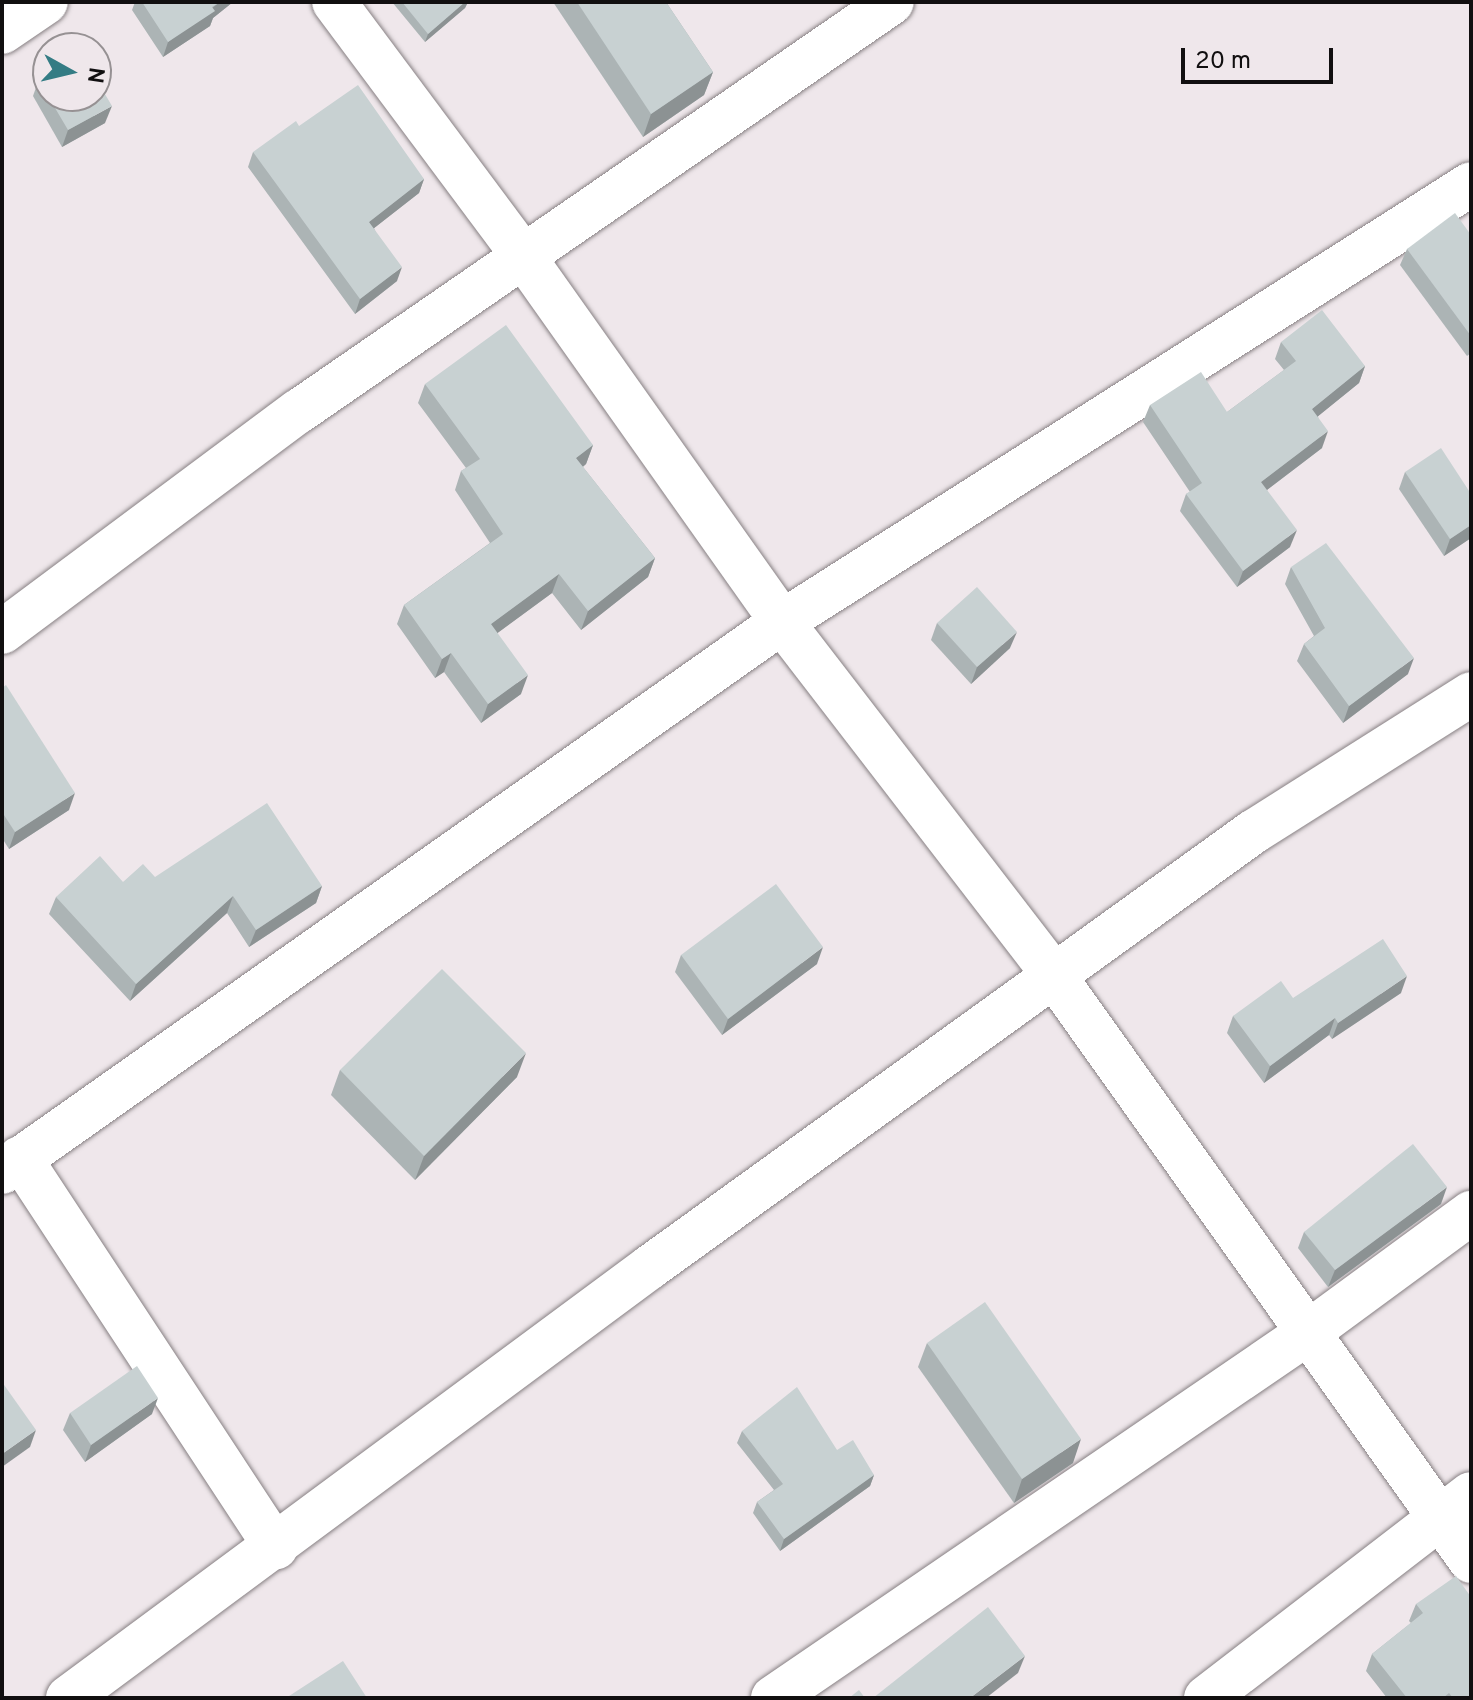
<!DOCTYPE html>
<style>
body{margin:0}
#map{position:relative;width:1473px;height:1700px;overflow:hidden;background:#efe7eb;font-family:Overpass,sans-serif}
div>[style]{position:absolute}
.roads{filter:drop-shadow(0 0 2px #878083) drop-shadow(0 0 2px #878083)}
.minor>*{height:44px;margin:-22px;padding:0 22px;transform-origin:22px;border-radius:22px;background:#fff}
.wall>*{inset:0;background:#acb4b5}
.shaded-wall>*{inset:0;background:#8c9293}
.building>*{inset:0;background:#c8d1d2}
span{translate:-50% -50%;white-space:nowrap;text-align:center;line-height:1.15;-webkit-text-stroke:6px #efe7eb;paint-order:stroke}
.frame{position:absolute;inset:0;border:4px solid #110f10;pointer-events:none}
.north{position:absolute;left:32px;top:32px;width:80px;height:80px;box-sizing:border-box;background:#efe7eb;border:2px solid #969193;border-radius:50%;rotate:98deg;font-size:22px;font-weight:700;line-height:32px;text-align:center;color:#110f10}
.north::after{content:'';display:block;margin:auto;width:28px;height:36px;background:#347c84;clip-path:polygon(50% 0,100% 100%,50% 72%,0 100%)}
.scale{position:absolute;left:1181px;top:48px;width:152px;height:36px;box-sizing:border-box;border:4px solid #110f10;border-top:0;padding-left:10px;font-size:24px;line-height:28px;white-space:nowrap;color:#110f10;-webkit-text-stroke:6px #efe7eb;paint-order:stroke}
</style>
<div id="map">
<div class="roads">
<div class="minor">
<i style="left:334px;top:2px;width:317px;rotate:53.3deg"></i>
<i style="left:523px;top:256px;width:448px;rotate:54.7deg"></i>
<i style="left:782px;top:622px;width:448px;rotate:52.4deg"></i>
<i style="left:1055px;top:977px;width:717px;rotate:54.54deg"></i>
<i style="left:2px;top:32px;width:53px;rotate:-34.3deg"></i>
<i style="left:2px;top:632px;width:370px;rotate:-36.7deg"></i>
<i style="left:299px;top:411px;width:720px;rotate:-34.59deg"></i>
<i style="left:20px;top:1158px;width:466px;rotate:56.7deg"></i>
<i style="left:2px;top:1172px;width:954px;rotate:-35.19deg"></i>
<i style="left:782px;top:622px;width:816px;rotate:-32.44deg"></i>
<i style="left:68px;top:1698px;width:724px;rotate:-36.52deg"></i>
<i style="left:650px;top:1267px;width:744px;rotate:-35.81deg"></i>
<i style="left:1253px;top:832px;width:258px;rotate:-32.3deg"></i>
<i style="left:773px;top:1698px;width:645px;rotate:-34.33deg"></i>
<i style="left:1306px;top:1334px;width:205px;rotate:-36.3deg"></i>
<i style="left:1206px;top:1698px;width:334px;rotate:-37.6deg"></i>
</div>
</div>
<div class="wall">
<i style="clip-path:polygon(135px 2px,233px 2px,213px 18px,210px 26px,163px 57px,132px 10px)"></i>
<i style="clip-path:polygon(392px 2px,468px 2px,465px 8px,425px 42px)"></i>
<i style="clip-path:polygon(553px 2px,666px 2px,713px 72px,704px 95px,643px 137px)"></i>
<i style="clip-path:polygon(39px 79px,105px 123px,62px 147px,33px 96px)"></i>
<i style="clip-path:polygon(253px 152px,424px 179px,419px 193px,374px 228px,397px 281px,355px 314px,248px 167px)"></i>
<i style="clip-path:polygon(1471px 235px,1471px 353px,1467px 356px,1400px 265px,1407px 249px)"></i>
<i style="clip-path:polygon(1281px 342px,1365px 366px,1359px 383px,1318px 416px,1322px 448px,1267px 490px,1290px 547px,1237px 587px,1180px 511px,1186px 494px,1190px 492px,1143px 422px,1150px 405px,1227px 412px,1284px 370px,1275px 359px)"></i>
<i style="clip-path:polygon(425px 384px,593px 445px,586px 464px,583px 467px,655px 558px,648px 577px,581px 630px,552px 593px,497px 633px,521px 694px,481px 723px,444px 672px,435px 678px,397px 624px,404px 605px,490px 543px,455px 490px,461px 471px,466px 468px,418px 403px)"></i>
<i style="clip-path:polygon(1405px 472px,1471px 494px,1471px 538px,1444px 556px,1399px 489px)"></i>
<i style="clip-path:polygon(1291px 567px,1408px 674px,1343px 723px,1297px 661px,1304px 644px,1314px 636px,1285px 584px)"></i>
<i style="clip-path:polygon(937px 623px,1010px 648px,971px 684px,931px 640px)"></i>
<i style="clip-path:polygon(2px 688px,69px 810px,9px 849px,2px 838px)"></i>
<i style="clip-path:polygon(155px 877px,322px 886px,316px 903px,249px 947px,227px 913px,130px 1001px,49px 914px,56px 897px,123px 882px)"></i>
<i style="clip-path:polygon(681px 955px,817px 964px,722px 1035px,675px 972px)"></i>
<i style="clip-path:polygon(1401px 993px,1332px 1039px,1329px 1035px,1264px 1083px,1227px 1033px,1233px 1016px,1293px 998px)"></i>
<i style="clip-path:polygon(340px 1070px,517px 1077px,415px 1180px,331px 1095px)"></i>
<i style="clip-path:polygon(1441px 1204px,1328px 1287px,1298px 1248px,1304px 1232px)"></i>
<i style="clip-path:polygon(927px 1343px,1073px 1463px,1014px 1503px,918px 1367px)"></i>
<i style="clip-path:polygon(70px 1413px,152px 1414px,85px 1462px,63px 1430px)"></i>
<i style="clip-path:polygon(742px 1431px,837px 1450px,874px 1475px,870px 1486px,780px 1551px,753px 1513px,757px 1502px,774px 1490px,737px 1443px)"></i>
<i style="clip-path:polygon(1471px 1597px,1471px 1698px,1387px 1698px,1366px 1671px,1372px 1654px,1411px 1623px,1409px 1621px,1416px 1604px)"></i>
</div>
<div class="shaded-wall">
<i style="clip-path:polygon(220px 2px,233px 2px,213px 18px,210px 26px,163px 57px,168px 42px)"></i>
<i style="clip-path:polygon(465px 2px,468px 2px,465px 8px,425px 42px,428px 34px)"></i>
<i style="clip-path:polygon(713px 72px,704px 95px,643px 137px,651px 114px)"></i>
<i style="clip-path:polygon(112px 106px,105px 123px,62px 147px,68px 130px)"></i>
<i style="clip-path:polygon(424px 179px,419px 193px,364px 236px,369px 222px)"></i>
<i style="clip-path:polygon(402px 267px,397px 281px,355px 314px,360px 299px)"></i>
<i style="clip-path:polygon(1365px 366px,1359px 383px,1306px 426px,1312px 409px)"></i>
<i style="clip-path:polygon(1328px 431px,1322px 448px,1255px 499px,1261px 482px)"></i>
<i style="clip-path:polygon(593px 445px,586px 464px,569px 477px,576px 458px)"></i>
<i style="clip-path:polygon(1471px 525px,1471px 538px,1444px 556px,1450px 539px)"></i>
<i style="clip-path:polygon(1297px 530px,1290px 547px,1237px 587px,1243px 571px)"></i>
<i style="clip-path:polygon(655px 558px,648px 577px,581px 630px,588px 611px)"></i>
<i style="clip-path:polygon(559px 574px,552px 593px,484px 643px,491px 624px)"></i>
<i style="clip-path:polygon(1017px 632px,1010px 648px,971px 684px,977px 667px)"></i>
<i style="clip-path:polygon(451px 653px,444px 672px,435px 678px,442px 659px)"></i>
<i style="clip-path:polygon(1414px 658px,1408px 674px,1343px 723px,1349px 706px)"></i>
<i style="clip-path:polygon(528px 675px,521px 694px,481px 723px,488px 704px)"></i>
<i style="clip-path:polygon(75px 793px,69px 810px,9px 849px,15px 832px)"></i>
<i style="clip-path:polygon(322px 886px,316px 903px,249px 947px,256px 930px)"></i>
<i style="clip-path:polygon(233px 896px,227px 913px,130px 1001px,136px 984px)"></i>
<i style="clip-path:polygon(823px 947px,817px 964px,722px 1035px,728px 1019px)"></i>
<i style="clip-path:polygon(1407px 976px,1401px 993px,1332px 1039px,1338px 1023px)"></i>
<i style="clip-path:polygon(1335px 1018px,1329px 1035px,1264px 1083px,1270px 1066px)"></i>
<i style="clip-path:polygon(526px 1053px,517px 1077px,415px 1180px,424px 1156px)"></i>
<i style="clip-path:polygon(1447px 1187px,1441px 1204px,1328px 1287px,1335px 1270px)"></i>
<i style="clip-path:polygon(158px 1398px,152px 1414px,85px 1462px,91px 1445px)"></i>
<i style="clip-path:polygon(36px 1430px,30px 1447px,2px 1467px,2px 1454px)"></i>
<i style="clip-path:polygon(1081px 1439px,1073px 1463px,1014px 1503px,1022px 1479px)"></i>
<i style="clip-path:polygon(874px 1475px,870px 1486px,780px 1551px,784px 1539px)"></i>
<i style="clip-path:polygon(1025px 1656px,1018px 1673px,986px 1698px,970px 1698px)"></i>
</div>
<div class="building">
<i style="clip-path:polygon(142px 2px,220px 2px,212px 7px,215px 11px,168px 42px)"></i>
<i style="clip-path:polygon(402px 2px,465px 2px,428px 34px)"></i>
<i style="clip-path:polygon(577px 2px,666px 2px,713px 72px,651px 114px)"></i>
<i style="clip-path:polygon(48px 74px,48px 95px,39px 79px)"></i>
<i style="clip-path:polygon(96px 79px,112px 106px,68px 130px,48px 96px,96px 96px)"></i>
<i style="clip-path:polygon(358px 85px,424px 179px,369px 222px,402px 267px,360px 299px,253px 152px,296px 121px,299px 126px)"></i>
<i style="clip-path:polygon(1455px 213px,1471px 235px,1471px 336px,1407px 249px)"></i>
<i style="clip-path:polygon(1322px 310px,1365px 366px,1312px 409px,1328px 431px,1261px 482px,1297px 530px,1243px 571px,1186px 494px,1202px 483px,1150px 405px,1201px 372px,1227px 412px,1296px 361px,1281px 342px)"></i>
<i style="clip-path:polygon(506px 325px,593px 445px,576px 458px,655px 558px,588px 611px,559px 574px,491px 624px,528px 675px,488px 704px,451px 653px,442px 659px,404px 605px,503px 534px,461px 471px,480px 459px,425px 384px)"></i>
<i style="clip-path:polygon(1441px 448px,1471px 494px,1471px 525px,1450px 539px,1405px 472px)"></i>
<i style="clip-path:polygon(1326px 543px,1414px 658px,1349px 706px,1304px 644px,1325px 628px,1291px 567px)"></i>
<i style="clip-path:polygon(977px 587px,1017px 632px,977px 667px,937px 623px)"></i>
<i style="clip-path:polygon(6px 685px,75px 793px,15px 832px,2px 812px,2px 688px)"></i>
<i style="clip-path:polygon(267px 803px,322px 886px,256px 930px,233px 896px,136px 984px,56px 897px,100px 856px,123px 882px,143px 864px,155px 877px)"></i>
<i style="clip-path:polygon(776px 884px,823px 947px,728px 1019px,681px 955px)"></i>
<i style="clip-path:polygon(1383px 939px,1407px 976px,1338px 1023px,1335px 1018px,1270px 1066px,1233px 1016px,1281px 981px,1293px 998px)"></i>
<i style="clip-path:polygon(442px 969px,526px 1053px,424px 1156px,340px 1070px)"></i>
<i style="clip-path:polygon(1413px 1144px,1447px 1187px,1335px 1270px,1304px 1232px)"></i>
<i style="clip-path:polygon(985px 1302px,1081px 1439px,1022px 1479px,927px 1343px)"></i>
<i style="clip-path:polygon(137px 1366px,158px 1398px,91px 1445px,70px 1413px)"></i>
<i style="clip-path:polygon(2px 1382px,36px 1430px,2px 1454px)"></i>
<i style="clip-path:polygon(797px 1387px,837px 1450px,853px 1440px,874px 1475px,784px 1539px,757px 1502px,783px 1484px,742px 1431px)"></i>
<i style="clip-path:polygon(1456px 1576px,1471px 1597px,1471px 1698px,1453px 1698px,1449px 1693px,1443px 1698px,1407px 1698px,1372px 1654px,1423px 1613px,1416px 1604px)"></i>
<i style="clip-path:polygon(988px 1607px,1025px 1656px,970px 1698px,873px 1698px)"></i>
<i style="clip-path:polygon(343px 1661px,367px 1698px,286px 1698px)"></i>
<i style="clip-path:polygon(859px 1690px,865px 1698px,849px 1698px)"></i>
</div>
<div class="frame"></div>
<div class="north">N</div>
<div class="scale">20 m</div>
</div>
